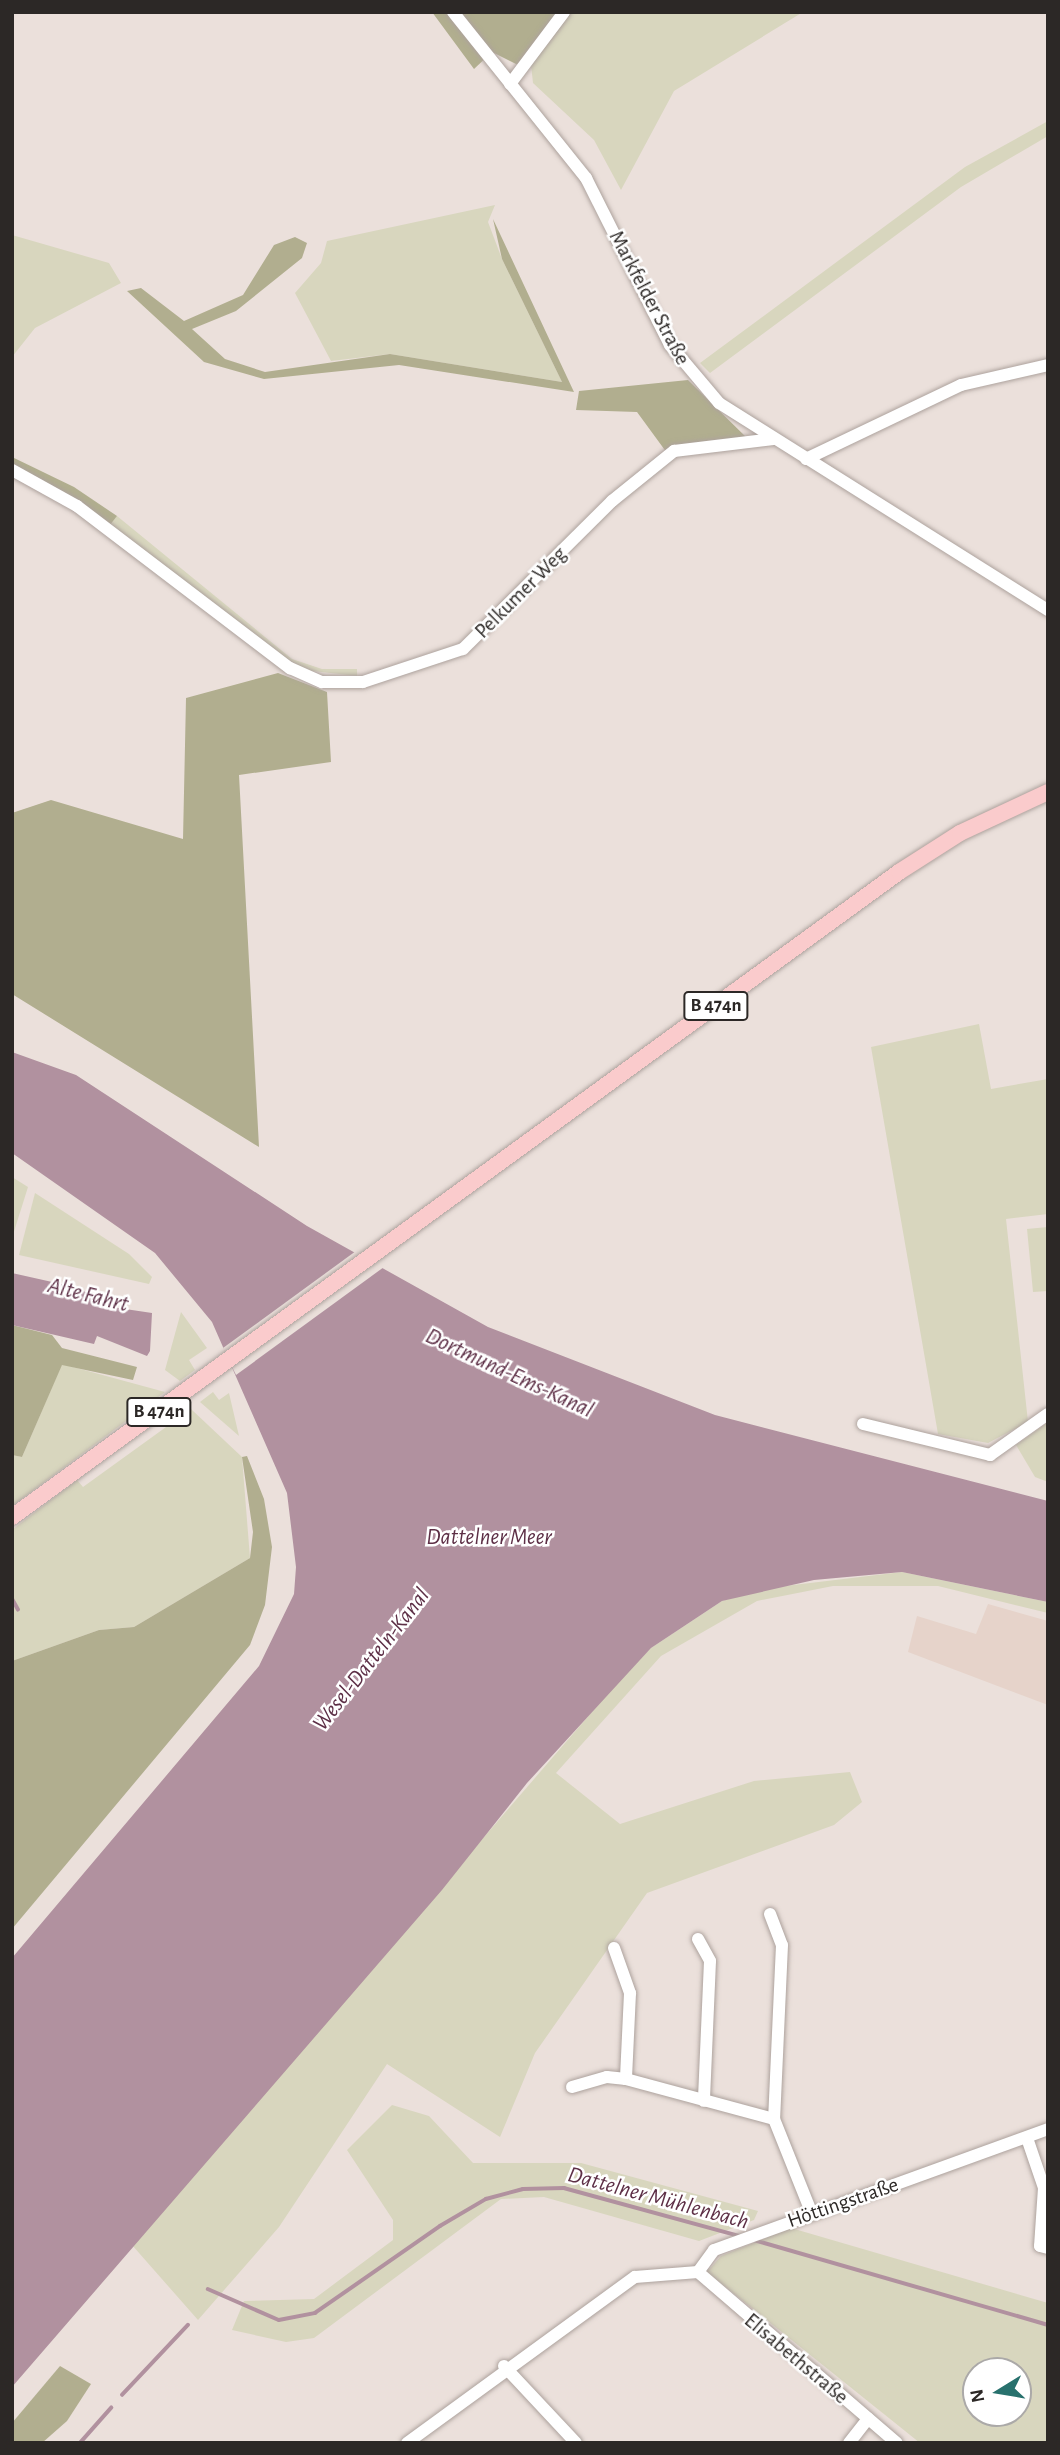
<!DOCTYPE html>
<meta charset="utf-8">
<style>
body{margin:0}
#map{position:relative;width:1060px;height:2455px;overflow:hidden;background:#ebe0db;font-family:"Alegreya Sans",sans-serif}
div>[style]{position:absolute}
.built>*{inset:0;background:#e6d3ca}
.green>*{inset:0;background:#d8d6be}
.forest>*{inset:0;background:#b1ae8f}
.water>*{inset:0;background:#b1919f}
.pier>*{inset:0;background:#ebe0db}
.stream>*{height:3.5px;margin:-1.75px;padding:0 1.75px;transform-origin:1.75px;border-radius:1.75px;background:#b1919f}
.roads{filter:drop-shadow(0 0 2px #ada29d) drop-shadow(0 0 2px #ada29d)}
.minor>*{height:12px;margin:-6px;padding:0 6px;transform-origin:6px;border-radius:6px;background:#fff}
.major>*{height:16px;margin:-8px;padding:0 8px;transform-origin:8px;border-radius:8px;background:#facbcc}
span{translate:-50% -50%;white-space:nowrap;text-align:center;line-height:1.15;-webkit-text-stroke:5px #fff;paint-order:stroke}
.shield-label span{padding:2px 5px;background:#fff;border:2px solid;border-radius:5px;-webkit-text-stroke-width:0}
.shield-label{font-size:19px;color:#2c2826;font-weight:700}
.street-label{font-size:21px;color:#2c2826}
.water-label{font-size:23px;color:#5d2f46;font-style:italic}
.frame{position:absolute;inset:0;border:14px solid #2c2826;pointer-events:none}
.north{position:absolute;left:962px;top:2357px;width:70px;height:70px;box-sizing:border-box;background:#fff;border:2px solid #aba9a8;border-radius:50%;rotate:259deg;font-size:19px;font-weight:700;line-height:28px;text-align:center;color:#2c2826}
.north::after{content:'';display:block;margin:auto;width:24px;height:32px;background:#28716d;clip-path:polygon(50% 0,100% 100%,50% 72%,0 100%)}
</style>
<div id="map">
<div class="built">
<i style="clip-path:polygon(988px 1604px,1048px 1621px,1048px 1705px,908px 1652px,917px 1616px,976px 1634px)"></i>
</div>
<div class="green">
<i style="clip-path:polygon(572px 12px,803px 12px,674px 91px,621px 190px,594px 140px,533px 83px,531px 65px)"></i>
<i style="clip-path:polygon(1048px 121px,1048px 136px,961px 187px,710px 373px,700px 363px,965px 167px)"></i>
<i style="clip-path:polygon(495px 205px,488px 222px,502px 259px,562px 382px,390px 354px,331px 361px,295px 293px,321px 263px,327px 241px)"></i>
<i style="clip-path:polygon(12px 235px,109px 263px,121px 283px,35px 328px,12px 357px)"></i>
<i style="clip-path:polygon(117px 516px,292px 659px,322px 669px,357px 669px,357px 676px,304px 670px,283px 657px,110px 525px)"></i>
<i style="clip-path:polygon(979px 1024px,991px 1089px,1048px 1079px,1048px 1214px,1006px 1219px,1028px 1422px,988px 1443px,938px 1434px,871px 1047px)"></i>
<i style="clip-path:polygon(12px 1177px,28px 1187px,12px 1238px)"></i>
<i style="clip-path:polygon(35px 1193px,129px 1254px,152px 1277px,149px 1284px,19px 1255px)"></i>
<i style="clip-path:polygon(1048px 1227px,1048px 1291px,1033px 1292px,1027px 1229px)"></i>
<i style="clip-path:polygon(181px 1312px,207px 1348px,189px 1360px,195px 1370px,180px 1381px,165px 1370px)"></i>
<i style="clip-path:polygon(62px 1364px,165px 1392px,12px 1506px,12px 1455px,22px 1457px)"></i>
<i style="clip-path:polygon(213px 1392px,219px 1400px,229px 1393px,239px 1436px,200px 1402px)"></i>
<i style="clip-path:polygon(191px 1409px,242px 1457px,250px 1558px,134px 1627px,99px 1630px,12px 1661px,12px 1530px,77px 1480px,83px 1487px)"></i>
<i style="clip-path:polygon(1048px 1422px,1048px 1482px,1035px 1477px,1016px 1445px)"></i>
<i style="clip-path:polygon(902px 1572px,1048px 1602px,1048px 1613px,938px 1586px,833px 1586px,757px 1601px,661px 1656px,556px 1773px,620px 1824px,754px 1781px,850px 1772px,862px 1802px,834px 1825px,647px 1893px,535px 2053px,500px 2137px,387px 2064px,279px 2227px,198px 2320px,132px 2245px,610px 1691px,651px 1648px,722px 1601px,759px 1589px)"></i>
<i style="clip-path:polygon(392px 2105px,429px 2116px,473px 2163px,581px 2163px,758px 2211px,754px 2220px,699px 2241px,544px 2197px,501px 2199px,314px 2338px,286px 2342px,232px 2330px,244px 2301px,314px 2299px,393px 2240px,393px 2220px,347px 2150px)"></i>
<i style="clip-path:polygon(evenodd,791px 2228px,1048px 2303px,1048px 2443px,920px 2443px,707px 2272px,721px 2256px,791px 2228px,976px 2371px,1018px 2371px,1018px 2413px,976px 2413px,976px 2371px)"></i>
</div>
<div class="forest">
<i style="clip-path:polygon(432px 12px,572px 12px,528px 70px,492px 52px,474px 69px)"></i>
<i style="clip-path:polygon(493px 219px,574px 392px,399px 365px,264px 379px,204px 362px,127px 291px,141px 288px,184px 321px,243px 295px,274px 245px,295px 237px,307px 243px,302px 258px,236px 311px,192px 329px,225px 359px,265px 372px,390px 354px,562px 382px,502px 259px)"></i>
<i style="clip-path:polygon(688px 380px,749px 440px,667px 453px,637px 412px,576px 410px,579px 391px)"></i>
<i style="clip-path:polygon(12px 457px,74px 487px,117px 516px,110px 525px,12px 466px)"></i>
<i style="clip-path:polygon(278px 673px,327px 692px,331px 762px,239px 775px,259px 1147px,12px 994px,12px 813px,51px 800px,183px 839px,186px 698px)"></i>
<i style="clip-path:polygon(12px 1325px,52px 1335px,62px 1348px,137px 1367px,133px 1380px,62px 1365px,22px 1457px,12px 1455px)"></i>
<i style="clip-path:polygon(247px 1456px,264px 1499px,272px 1547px,265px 1605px,250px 1645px,12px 1929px,12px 1661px,99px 1630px,134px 1627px,250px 1558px,253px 1532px,242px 1457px)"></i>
<i style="clip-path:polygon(60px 2366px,91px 2384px,67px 2421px,42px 2443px,12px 2443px,12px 2423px)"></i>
</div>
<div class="water">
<i style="clip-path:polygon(12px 1052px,76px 1075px,307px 1226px,488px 1327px,715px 1415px,1048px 1501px,1048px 1602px,902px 1572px,814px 1580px,722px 1601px,651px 1648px,527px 1783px,442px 1890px,12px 2387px,12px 1958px,259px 1666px,294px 1594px,296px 1567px,287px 1493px,212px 1322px,155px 1253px,12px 1153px)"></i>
<i style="clip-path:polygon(12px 1273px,70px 1286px,106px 1300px,105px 1306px,152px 1313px,150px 1351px,147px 1356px,97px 1336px,94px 1344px,12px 1325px)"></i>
</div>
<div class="pier">
<i style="clip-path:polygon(356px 1251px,384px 1267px,236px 1375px,223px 1348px)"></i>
</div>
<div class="stream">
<i style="left:12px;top:1598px;width:13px;rotate:61deg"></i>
<i style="left:754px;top:2240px;width:306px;rotate:16.1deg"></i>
<i style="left:208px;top:2289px;width:77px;rotate:23.6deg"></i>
<i style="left:279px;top:2320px;width:37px;rotate:-11deg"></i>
<i style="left:315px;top:2313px;width:152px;rotate:-34.8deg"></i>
<i style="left:440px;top:2226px;width:53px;rotate:-30.4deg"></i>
<i style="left:486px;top:2199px;width:38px;rotate:-15deg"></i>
<i style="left:523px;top:2189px;width:41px;rotate:-1.4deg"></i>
<i style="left:564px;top:2188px;width:182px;rotate:15.3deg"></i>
<i style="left:122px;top:2395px;width:96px;rotate:-46.7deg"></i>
<i style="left:80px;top:2443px;width:47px;rotate:-48.5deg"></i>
</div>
<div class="roads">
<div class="minor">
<i style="left:453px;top:12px;width:213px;rotate:51.3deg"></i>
<i style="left:586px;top:178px;width:187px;rotate:63.3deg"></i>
<i style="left:670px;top:345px;width:76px;rotate:49.8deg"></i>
<i style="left:719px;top:403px;width:389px;rotate:32.2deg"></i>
<i style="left:510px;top:84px;width:90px;rotate:-53.1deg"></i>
<i style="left:806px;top:459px;width:172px;rotate:-25.5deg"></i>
<i style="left:961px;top:385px;width:89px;rotate:-12.9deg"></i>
<i style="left:12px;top:470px;width:74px;rotate:29deg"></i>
<i style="left:77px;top:506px;width:268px;rotate:37.3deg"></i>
<i style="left:290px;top:668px;width:35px;rotate:24deg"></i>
<i style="left:322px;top:682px;width:41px"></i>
<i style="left:363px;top:682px;width:105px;rotate:-18.3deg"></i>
<i style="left:463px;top:649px;width:210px;rotate:-44.8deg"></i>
<i style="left:612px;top:501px;width:80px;rotate:-38.9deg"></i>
<i style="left:674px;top:451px;width:100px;rotate:-6.9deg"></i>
<i style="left:863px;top:1424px;width:131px;rotate:13.7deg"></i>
<i style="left:990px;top:1455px;width:71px;rotate:-35.3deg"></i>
<i style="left:770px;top:1914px;width:33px;rotate:69deg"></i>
<i style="left:782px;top:1945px;width:174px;rotate:92.6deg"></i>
<i style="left:774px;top:2119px;width:102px;rotate:68.2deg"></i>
<i style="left:698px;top:1939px;width:25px;rotate:61deg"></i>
<i style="left:710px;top:1961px;width:140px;rotate:92.5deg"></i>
<i style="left:614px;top:1948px;width:48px;rotate:70.4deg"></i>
<i style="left:630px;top:1993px;width:86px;rotate:92.7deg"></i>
<i style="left:572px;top:2087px;width:36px;rotate:-16deg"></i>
<i style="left:607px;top:2077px;width:19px;rotate:6deg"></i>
<i style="left:626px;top:2079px;width:153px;rotate:15.1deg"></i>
<i style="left:1027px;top:2138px;width:53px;rotate:71.2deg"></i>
<i style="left:1044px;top:2188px;width:58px;rotate:93.9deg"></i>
<i style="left:1040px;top:2246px;width:8px;rotate:14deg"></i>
<i style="left:698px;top:2272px;width:262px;rotate:40.7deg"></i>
<i style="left:504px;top:2366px;width:105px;rotate:46.9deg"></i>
<i style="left:407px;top:2443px;width:282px;rotate:-36.1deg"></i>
<i style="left:635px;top:2277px;width:63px;rotate:-4.5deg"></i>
<i style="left:698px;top:2272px;width:27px;rotate:-54deg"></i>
<i style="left:714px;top:2250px;width:355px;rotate:-19.9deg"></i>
<i style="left:849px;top:2443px;width:31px;rotate:-52deg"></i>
</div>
<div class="major">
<i style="left:12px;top:1517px;width:1097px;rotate:-36.02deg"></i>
<i style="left:899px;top:872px;width:72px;rotate:-32.6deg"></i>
<i style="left:960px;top:833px;width:97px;rotate:-25deg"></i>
</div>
</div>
<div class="shield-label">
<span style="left:716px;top:1006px">B 474n</span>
<span style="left:159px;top:1412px">B 474n</span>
</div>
<div class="street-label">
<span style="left:649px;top:298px;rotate:62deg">Markfelder Straße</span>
<span style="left:521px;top:593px;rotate:-45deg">Pelkumer Weg</span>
<span style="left:843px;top:2203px;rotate:-19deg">Höttingstraße</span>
<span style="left:796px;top:2359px;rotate:40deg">Elisabethstraße</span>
</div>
<div class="water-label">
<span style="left:88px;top:1296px;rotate:14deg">Alte Fahrt</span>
<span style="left:509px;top:1374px;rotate:25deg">Dortmund-Ems-Kanal</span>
<span style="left:489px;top:1538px">Dattelner Meer</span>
<span style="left:372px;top:1660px;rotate:-52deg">Wesel-Datteln-Kanal</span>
<span style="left:658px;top:2199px;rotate:15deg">Dattelner Mühlenbach</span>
</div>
<div class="frame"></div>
<div class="north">N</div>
</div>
